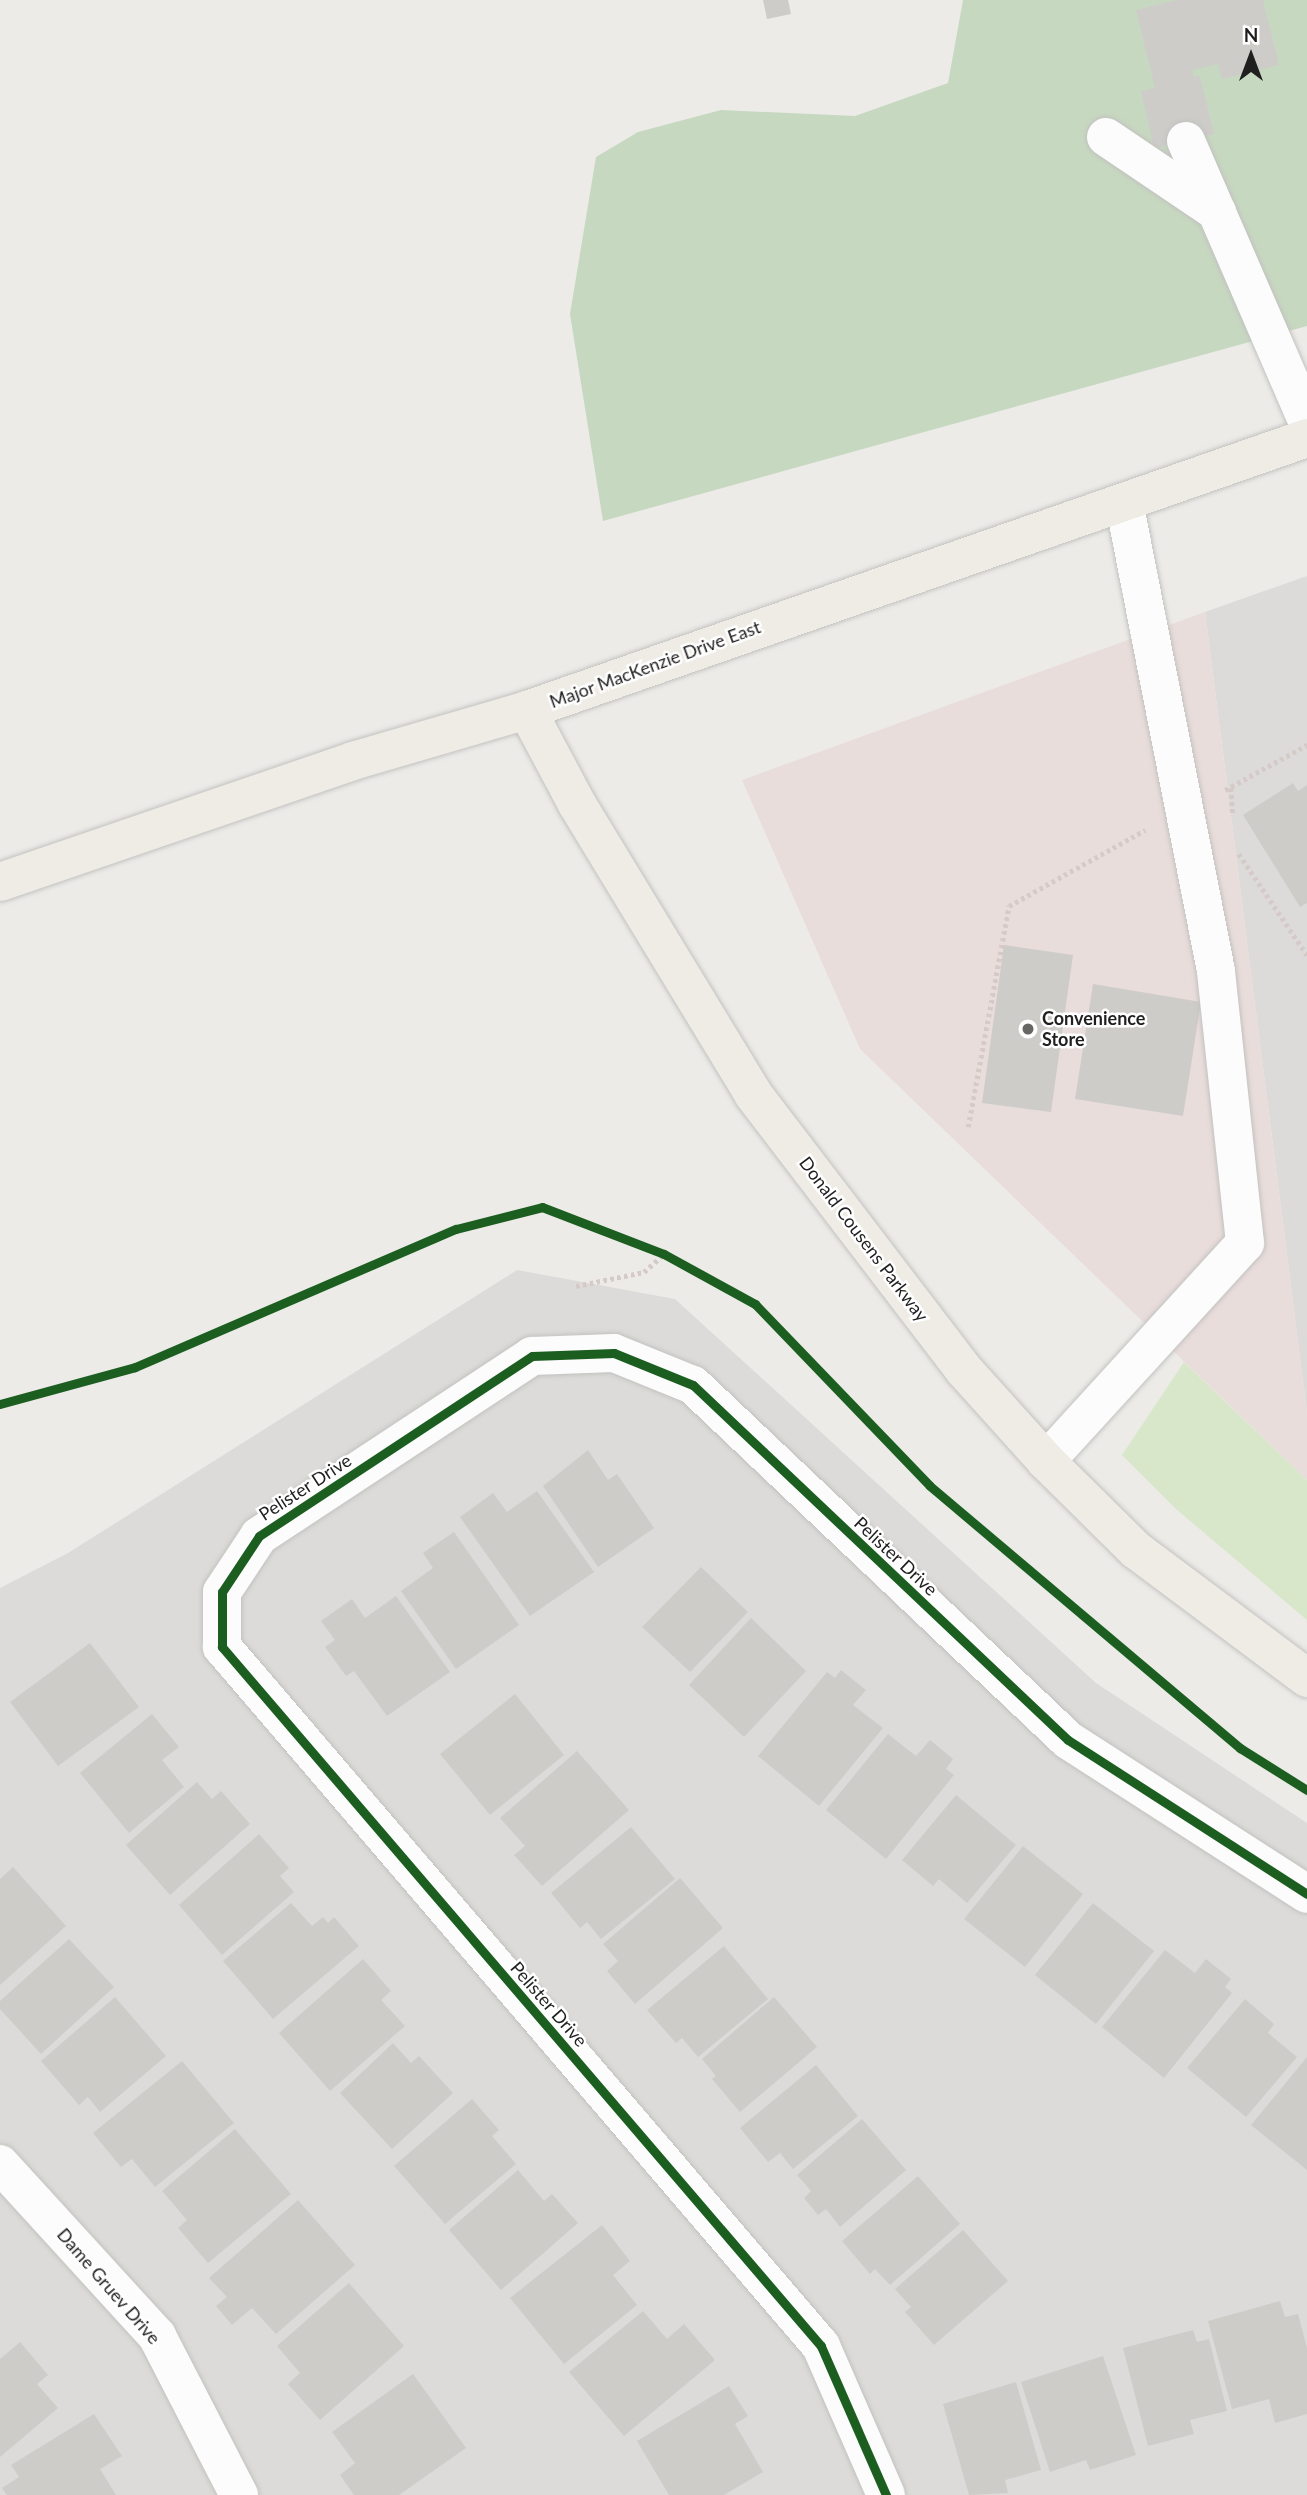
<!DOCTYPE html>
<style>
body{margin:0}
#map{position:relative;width:1307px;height:2495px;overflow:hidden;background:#ecebe8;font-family:Lato,sans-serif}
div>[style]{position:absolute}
.residential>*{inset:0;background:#dcdbd9}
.commercial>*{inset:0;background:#e9dddb}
.grass>*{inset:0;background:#d8e7ca}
.forest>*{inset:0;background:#c7d8c0}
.building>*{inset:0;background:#cdccc9}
.path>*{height:4.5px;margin-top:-2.25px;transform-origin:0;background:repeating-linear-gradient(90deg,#d5cac8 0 3.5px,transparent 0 7px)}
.roads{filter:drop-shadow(0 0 2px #c2c2c0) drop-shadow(0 0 2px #c2c2c0)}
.minor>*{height:38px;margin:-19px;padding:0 19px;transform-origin:19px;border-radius:19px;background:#fcfcfc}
.major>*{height:38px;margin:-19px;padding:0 19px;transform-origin:19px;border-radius:19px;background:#efece6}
.cycleway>*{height:9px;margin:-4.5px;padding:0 4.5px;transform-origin:4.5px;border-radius:4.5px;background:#1b5e20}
.dots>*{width:19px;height:19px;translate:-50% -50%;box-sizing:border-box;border:4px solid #fff;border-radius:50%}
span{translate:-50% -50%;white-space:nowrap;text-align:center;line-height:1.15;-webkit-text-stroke:5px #fff;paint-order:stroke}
.street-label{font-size:18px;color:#1f1f1f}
.poi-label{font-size:18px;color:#1f1f1f;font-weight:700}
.left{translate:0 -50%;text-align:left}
.north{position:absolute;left:1216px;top:21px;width:70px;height:70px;-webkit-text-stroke:5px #fff;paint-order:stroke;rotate:0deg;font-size:19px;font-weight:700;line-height:28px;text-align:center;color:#1f1f1f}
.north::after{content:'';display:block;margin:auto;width:24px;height:32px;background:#1f1f1f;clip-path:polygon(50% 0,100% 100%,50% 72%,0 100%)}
</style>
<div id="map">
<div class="residential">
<i style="clip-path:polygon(1307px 576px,1307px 1412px,1205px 612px)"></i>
<i style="clip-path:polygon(517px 1270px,675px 1299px,1096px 1683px,1307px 1823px,1307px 2495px,0 2495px,0 1588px,68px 1553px)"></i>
</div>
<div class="commercial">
<i style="clip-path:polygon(1205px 612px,1307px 1412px,1307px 1480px,860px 1049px,742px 780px)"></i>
</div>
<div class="grass">
<i style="clip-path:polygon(1184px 1362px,1307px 1480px,1307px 1620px,1176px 1509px,1122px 1455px)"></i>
</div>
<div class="forest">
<i style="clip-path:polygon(963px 0,1307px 0,1307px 326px,603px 521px,570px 314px,596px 157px,638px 132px,721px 110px,855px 116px,948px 83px)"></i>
</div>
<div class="building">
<i style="clip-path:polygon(763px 0,788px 0,791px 14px,767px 19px)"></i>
<i style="clip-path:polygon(1177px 0,1263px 0,1279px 65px,1222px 79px,1218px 64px,1192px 70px,1194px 77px,1200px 76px,1214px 134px,1154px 148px,1141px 91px,1155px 88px,1136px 10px)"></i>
<i style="clip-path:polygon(1293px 783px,1298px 791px,1307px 785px,1307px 903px,1300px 907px,1243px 815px)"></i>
<i style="clip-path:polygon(1004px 945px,1073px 955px,1051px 1112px,982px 1103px)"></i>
<i style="clip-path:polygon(1093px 984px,1201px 1002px,1183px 1116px,1075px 1099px)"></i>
<i style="clip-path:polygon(588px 1450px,608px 1480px,617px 1474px,654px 1528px,598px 1567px,543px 1486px)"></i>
<i style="clip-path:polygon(537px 1491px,594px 1572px,530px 1616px,460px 1517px,493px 1493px,507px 1512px)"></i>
<i style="clip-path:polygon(454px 1532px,519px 1625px,456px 1669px,401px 1591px,433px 1568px,423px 1553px)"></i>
<i style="clip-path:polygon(701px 1567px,748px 1612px,690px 1672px,642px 1627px)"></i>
<i style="clip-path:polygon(396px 1596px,450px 1672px,387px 1716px,354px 1671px,346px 1676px,325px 1647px,335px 1640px,321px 1621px,352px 1599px,365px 1618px)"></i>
<i style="clip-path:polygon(751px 1618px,806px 1671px,744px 1737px,689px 1685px)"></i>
<i style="clip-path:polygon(90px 1643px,139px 1707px,58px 1766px,10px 1702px)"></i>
<i style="clip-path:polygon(841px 1670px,866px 1690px,853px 1705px,883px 1728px,819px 1806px,758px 1756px,827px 1672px,835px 1678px)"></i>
<i style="clip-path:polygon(515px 1694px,564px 1755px,490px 1815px,440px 1754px)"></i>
<i style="clip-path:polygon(152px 1714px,179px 1747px,162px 1760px,184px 1787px,129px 1833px,80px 1773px)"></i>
<i style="clip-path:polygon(888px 1734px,916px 1756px,930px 1740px,953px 1759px,946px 1769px,954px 1775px,886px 1859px,826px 1810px)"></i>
<i style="clip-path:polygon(577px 1751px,629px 1810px,542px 1886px,514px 1855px,525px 1846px,500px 1818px)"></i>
<i style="clip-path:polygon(197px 1782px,212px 1799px,221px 1791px,250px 1824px,170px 1895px,126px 1845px)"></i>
<i style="clip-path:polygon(956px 1795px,1016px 1845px,967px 1903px,939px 1879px,933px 1886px,902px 1860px)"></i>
<i style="clip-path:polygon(631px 1827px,675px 1879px,601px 1939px,587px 1922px,580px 1928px,551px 1893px)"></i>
<i style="clip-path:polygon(259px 1834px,289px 1868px,280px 1876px,294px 1892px,222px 1955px,179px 1905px)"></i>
<i style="clip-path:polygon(1023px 1846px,1083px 1894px,1025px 1967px,964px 1919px)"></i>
<i style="clip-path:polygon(13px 1867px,66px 1926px,0 1985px,0 1879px)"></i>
<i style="clip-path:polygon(680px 1878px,723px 1928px,635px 2004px,607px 1971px,618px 1961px,603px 1944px)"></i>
<i style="clip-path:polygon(291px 1903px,312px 1926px,323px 1917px,328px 1923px,334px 1917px,359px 1946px,273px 2019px,223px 1961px)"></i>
<i style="clip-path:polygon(1093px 1903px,1154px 1951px,1096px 2024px,1035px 1975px)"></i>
<i style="clip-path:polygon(69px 1939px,114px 1987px,41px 2054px,0 2009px,0 2001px)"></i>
<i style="clip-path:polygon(724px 1946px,768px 1999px,698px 2057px,682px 2038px,676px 2043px,647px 2010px)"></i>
<i style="clip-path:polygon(1165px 1950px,1195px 1973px,1206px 1959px,1231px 1979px,1225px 1987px,1232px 1993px,1164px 2078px,1102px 2027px)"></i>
<i style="clip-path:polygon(363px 1959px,391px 1991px,381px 2000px,405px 2026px,330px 2091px,279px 2033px)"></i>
<i style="clip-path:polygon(115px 1997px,166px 2056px,100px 2112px,88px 2097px,79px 2105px,41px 2061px)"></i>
<i style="clip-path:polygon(774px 1997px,817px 2047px,740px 2112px,712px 2079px,716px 2076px,702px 2059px)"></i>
<i style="clip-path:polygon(1245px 1999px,1274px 2024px,1268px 2033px,1297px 2057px,1246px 2117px,1187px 2068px)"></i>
<i style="clip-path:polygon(393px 2043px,411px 2063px,419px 2056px,453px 2093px,392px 2149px,340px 2093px)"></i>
<i style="clip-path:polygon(1307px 2057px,1307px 2170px,1251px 2125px)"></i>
<i style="clip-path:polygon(182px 2061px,234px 2123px,155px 2187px,132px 2159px,121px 2167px,93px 2133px)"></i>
<i style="clip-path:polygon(816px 2065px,858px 2116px,793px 2169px,780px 2153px,768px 2162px,740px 2128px)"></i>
<i style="clip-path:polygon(472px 2099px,499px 2130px,492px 2136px,516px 2164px,445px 2224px,394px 2166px)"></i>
<i style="clip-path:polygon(862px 2119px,906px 2170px,840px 2227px,826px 2209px,818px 2215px,804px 2198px,811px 2191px,797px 2175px)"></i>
<i style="clip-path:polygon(235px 2129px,291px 2194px,208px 2263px,178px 2228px,187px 2220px,162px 2191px)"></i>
<i style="clip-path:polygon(518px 2170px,544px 2201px,552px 2194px,578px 2223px,501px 2290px,449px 2230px)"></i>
<i style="clip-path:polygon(918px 2176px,960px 2224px,890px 2285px,875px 2269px,870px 2274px,842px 2241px)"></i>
<i style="clip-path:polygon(298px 2200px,355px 2265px,276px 2334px,252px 2308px,232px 2325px,216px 2306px,227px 2297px,209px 2278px)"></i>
<i style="clip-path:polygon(602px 2225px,630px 2261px,613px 2275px,637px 2305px,564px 2364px,510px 2298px)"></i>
<i style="clip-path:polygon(963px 2230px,1008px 2281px,934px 2345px,905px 2312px,911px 2307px,895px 2289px)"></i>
<i style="clip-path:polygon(349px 2283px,404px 2346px,320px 2420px,288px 2384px,300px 2373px,277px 2346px)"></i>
<i style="clip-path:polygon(1280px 2301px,1285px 2317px,1298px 2314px,1307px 2348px,1307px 2414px,1275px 2423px,1269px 2399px,1232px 2409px,1208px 2321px)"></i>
<i style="clip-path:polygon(643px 2311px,667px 2339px,684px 2324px,715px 2360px,624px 2436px,569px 2372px)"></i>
<i style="clip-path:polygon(1193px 2330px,1197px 2342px,1209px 2339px,1227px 2411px,1190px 2420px,1194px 2434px,1148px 2446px,1123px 2348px)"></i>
<i style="clip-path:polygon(20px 2342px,48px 2375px,37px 2384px,58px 2408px,0 2457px,0 2359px)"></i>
<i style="clip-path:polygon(1103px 2356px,1136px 2455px,1090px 2470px,1086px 2460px,1050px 2472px,1021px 2382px)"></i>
<i style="clip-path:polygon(413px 2374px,466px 2448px,399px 2495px,354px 2495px,340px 2475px,355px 2463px,332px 2432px)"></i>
<i style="clip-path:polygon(1016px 2382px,1041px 2470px,1005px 2480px,1008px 2493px,969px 2495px,943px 2404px)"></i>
<i style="clip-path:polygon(729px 2386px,748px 2416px,735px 2424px,763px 2472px,724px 2495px,669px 2495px,637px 2441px)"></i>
<i style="clip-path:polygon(94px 2414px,122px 2456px,100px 2469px,116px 2495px,7px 2495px,2px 2488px,19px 2477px,11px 2465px)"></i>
</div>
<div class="path">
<i style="left:1231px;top:788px;width:27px;rotate:86deg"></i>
<i style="left:1225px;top:790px;width:94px;rotate:-28.8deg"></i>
<i style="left:1239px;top:854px;width:122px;rotate:56deg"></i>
<i style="left:968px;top:1127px;width:225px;rotate:-79.5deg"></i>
<i style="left:1009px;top:906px;width:156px;rotate:-29.2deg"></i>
<i style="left:576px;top:1286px;width:69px;rotate:-11.6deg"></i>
<i style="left:644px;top:1272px;width:27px;rotate:-42deg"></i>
</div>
<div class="roads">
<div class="minor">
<i style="left:1106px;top:137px;width:134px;rotate:34deg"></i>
<i style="left:1186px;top:141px;width:305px;rotate:66.6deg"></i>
<i style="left:1046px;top:1461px;width:295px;rotate:-47.6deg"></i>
<i style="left:1245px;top:1243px;width:274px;rotate:-96.1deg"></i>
<i style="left:1216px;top:971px;width:477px;rotate:-101.1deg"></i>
<i style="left:0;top:2164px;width:233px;rotate:47.6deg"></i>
<i style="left:157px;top:2336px;width:179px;rotate:62.7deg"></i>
<i style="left:886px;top:2495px;width:163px;rotate:-113.6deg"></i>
<i style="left:821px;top:2346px;width:921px;rotate:-130.59deg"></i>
<i style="left:222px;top:1647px;width:55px;rotate:-90deg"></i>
<i style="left:222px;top:1592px;width:67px;rotate:-56.5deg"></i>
<i style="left:259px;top:1536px;width:327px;rotate:-33.4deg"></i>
<i style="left:532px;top:1356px;width:82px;rotate:-2.1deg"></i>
<i style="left:614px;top:1353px;width:85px;rotate:22.1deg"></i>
<i style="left:693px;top:1385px;width:516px;rotate:43.43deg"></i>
<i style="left:1068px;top:1740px;width:284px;rotate:32.8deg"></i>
</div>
<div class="major">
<i style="left:527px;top:710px;width:106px;rotate:62deg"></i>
<i style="left:577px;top:804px;width:339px;rotate:58.7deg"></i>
<i style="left:753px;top:1094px;width:347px;rotate:52.6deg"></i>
<i style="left:964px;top:1370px;width:122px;rotate:48deg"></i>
<i style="left:1046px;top:1461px;width:127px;rotate:44.7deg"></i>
<i style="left:1136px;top:1550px;width:214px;rotate:36.8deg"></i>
<i style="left:0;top:882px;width:373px;rotate:-18.9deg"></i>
<i style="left:353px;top:761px;width:181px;rotate:-16.3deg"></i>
<i style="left:527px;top:710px;width:826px;rotate:-19.22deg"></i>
</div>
</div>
<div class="cycleway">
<i style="left:0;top:1404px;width:140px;rotate:-15.3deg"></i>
<i style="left:135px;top:1367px;width:349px;rotate:-23.3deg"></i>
<i style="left:456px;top:1229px;width:89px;rotate:-14.3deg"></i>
<i style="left:542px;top:1207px;width:131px;rotate:21.1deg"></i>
<i style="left:664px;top:1254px;width:104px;rotate:28.8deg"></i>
<i style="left:755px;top:1304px;width:252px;rotate:46.1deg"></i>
<i style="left:930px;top:1486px;width:406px;rotate:40.2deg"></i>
<i style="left:1240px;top:1748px;width:79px;rotate:32.1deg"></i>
<i style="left:886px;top:2495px;width:163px;rotate:-113.6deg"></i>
<i style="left:821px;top:2346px;width:921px;rotate:-130.59deg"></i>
<i style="left:222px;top:1647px;width:55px;rotate:-90deg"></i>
<i style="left:222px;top:1592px;width:67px;rotate:-56.5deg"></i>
<i style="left:259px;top:1536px;width:327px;rotate:-33.4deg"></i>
<i style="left:532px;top:1356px;width:82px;rotate:-2.1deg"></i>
<i style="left:614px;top:1353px;width:85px;rotate:22.1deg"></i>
<i style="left:693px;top:1385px;width:516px;rotate:43.43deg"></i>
<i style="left:1068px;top:1740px;width:284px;rotate:32.8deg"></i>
</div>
<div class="dots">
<i style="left:1028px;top:1029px;background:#676665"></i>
</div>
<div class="street-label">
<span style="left:655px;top:664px;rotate:-20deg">Major MacKenzie Drive East</span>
<span style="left:864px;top:1239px;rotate:53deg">Donald Cousens Parkway</span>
<span style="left:305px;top:1487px;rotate:-33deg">Pelister Drive</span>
<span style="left:896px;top:1556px;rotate:43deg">Pelister Drive</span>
<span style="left:549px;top:2004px;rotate:49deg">Pelister Drive</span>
<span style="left:109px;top:2286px;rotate:49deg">Dame Gruev Drive</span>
</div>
<div class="poi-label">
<span class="left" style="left:1042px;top:1029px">Convenience<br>Store</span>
</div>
<div class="north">N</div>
</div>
